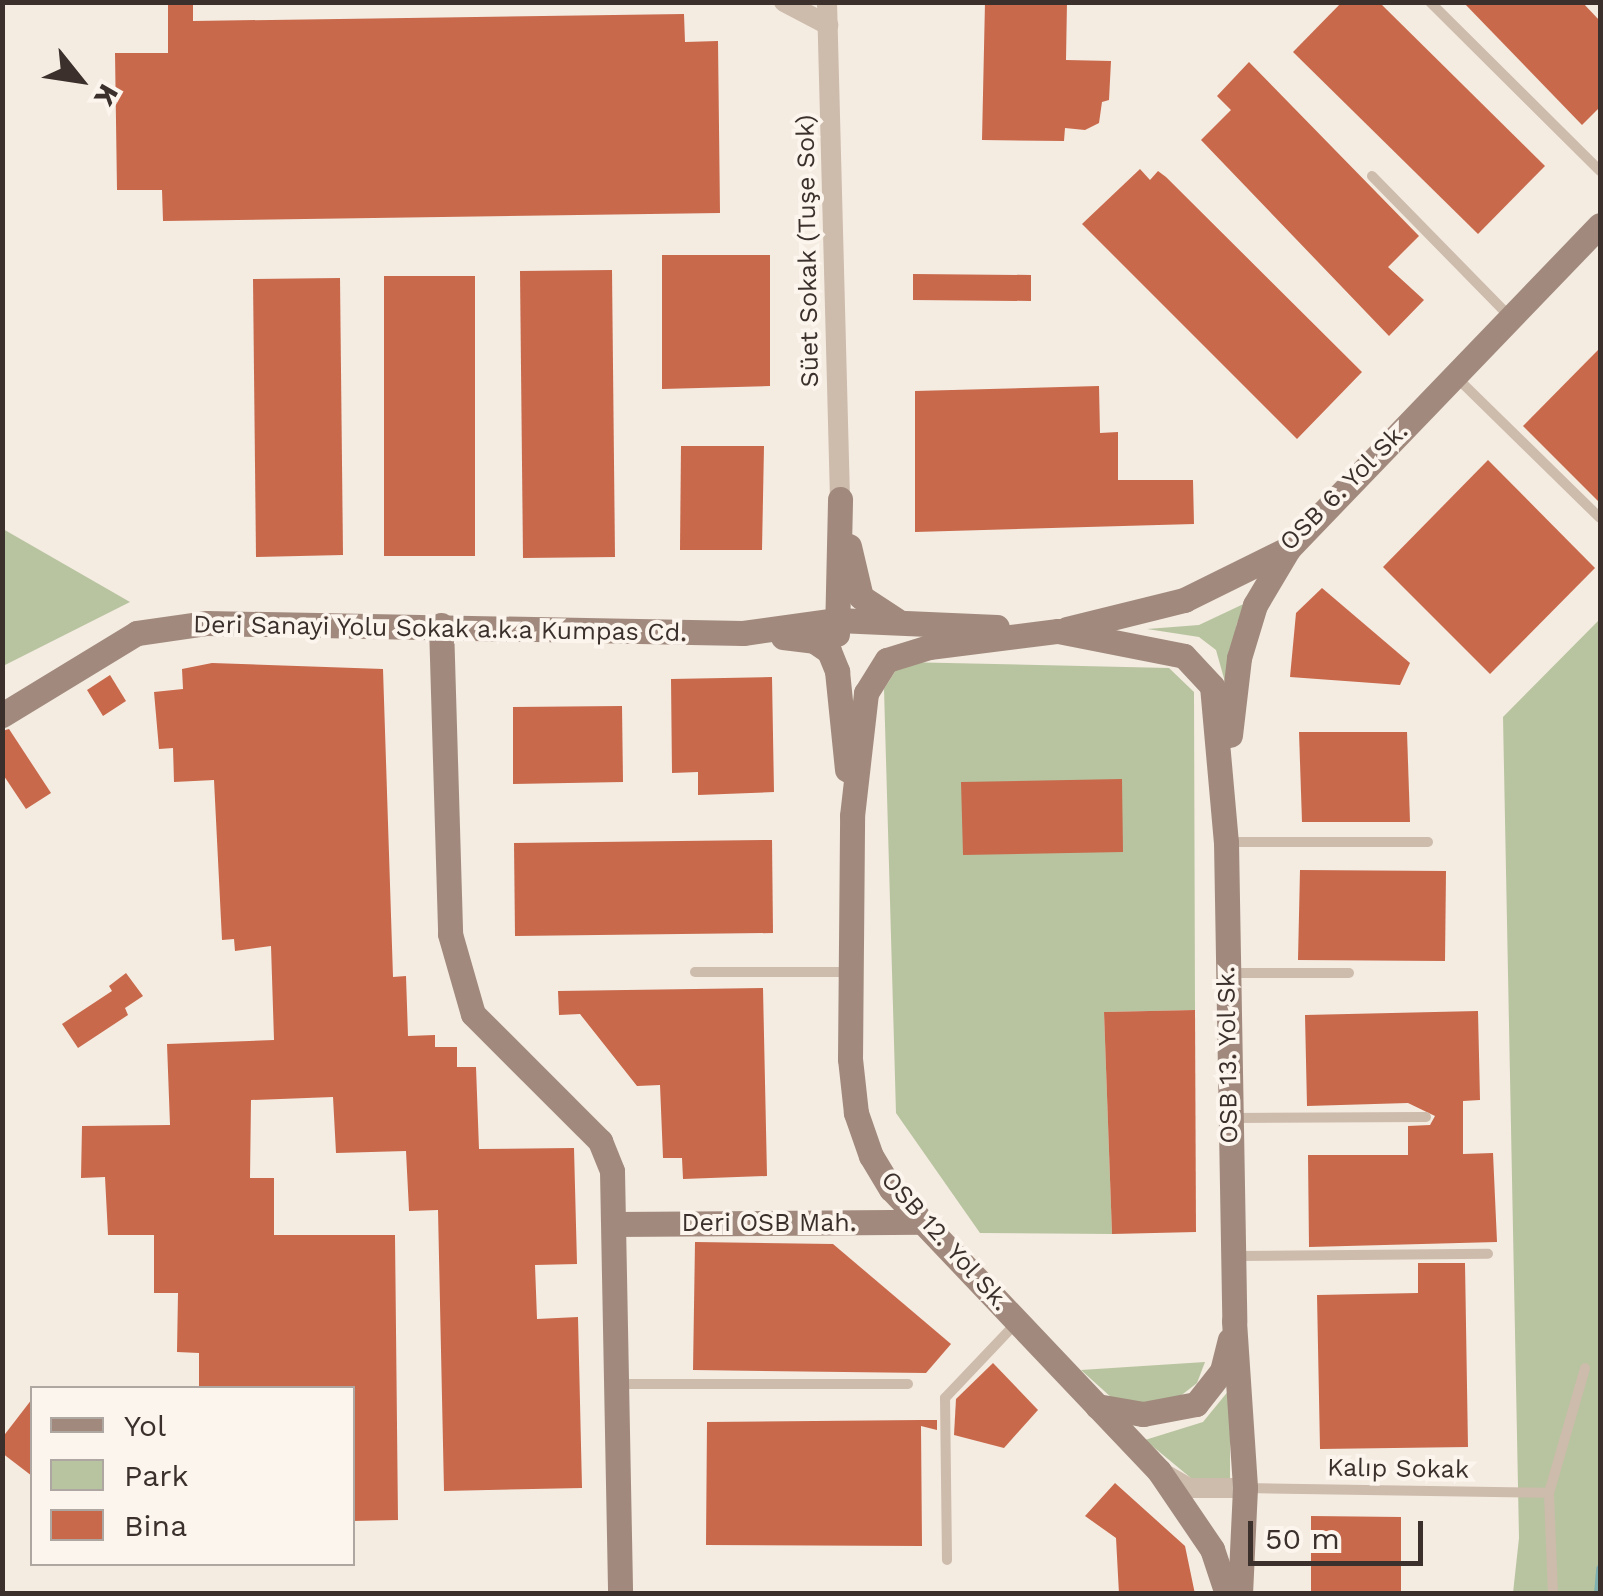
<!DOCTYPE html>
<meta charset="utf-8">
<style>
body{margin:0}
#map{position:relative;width:1603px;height:1596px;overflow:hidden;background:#f4ebe1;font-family:"Work Sans",sans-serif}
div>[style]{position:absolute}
.green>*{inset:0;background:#b8c4a0}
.stream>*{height:8px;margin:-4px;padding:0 4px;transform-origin:4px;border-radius:4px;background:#7fb0b2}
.building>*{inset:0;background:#c8694b}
.lane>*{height:10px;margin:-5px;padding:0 5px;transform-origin:5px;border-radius:5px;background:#cdbbac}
.street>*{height:20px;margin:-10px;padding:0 10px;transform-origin:10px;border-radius:10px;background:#cdbbac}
.secondary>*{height:25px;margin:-12.5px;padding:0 12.5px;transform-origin:12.5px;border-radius:12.5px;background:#a18a7d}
span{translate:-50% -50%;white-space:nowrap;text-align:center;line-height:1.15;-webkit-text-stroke:8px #fbf5ee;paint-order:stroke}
.street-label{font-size:25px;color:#3b302b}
.frame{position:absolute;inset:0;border:5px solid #3b302b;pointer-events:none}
.legend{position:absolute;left:30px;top:1386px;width:325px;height:180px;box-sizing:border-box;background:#fbf5ee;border:2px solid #aea6a0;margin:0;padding:12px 18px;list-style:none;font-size:30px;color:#3b302b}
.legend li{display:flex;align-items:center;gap:20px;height:50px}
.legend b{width:50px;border:2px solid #aea6a0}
.north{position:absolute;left:30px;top:30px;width:100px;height:100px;-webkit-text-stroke:8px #fbf5ee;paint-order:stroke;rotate:120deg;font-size:28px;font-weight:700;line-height:40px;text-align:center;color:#3b302b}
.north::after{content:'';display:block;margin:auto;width:35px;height:45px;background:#3b302b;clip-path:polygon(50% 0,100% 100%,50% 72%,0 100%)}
.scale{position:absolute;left:1248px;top:1521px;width:175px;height:45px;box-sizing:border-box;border:5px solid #3b302b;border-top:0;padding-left:12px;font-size:30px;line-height:35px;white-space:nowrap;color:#3b302b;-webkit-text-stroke:8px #fbf5ee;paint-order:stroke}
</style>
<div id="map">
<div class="green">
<i style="clip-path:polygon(3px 529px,130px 602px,3px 666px)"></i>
<i style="clip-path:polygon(1252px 600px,1237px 623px,1225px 682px,1216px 650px,1199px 637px,1147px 629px,1199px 625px)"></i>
<i style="clip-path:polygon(1600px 619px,1600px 1593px,1513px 1593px,1519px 1538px,1503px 717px)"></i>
<i style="clip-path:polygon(901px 662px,1169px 668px,1194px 692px,1195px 1010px,1104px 1012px,1112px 1234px,980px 1233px,896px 1113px,884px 689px)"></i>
<i style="clip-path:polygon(1205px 1362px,1197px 1383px,1174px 1401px,1135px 1404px,1112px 1398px,1081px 1370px)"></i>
<i style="clip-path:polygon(1230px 1389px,1230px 1478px,1213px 1486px,1197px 1483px,1145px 1440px,1203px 1422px)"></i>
</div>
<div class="stream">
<i style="left:1598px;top:1594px;width:25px;rotate:-85deg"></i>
</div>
<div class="building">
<i style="clip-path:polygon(168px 2px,193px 2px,193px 21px,684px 14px,685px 42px,718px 41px,720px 213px,163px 221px,162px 190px,117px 190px,115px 53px,168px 53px)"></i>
<i style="clip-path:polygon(985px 2px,1067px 2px,1066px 60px,1111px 61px,1109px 100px,1102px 102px,1099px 123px,1085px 130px,1065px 128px,1064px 141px,982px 140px)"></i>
<i style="clip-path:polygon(1342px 2px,1379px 2px,1545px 166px,1478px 234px,1293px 52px)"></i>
<i style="clip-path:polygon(1463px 2px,1582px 2px,1600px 21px,1600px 107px,1582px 125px)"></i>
<i style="clip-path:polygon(1249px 62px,1419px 236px,1388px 267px,1424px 300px,1389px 336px,1201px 140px,1231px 110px,1217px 96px)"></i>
<i style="clip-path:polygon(1140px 169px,1150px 180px,1158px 171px,1166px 177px,1362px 372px,1297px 439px,1082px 224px)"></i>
<i style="clip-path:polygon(662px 255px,770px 255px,770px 386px,662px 389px)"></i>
<i style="clip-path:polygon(612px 270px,615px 557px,523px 558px,520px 271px)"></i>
<i style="clip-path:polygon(913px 274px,1031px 275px,1031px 301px,913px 300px)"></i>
<i style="clip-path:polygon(384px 276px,475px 276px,475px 556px,384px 556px)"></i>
<i style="clip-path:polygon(340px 278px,343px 555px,256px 557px,253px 279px)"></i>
<i style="clip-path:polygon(1600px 348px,1600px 503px,1523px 426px)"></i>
<i style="clip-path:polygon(1099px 386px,1100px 433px,1118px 432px,1118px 480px,1193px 480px,1194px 524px,915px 532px,915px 391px)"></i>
<i style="clip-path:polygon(681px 446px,764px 446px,762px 550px,680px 550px)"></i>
<i style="clip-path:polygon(1488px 460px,1595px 568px,1490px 674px,1383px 567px)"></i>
<i style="clip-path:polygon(1322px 588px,1410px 663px,1400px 685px,1290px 677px,1296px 613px)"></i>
<i style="clip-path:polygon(212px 663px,383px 669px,393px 977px,406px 976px,408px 1036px,435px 1035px,435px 1047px,457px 1047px,457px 1067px,476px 1067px,479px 1149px,574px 1148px,577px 1264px,535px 1265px,537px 1319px,578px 1317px,582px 1488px,444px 1491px,438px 1210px,409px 1211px,406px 1151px,336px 1153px,333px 1097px,251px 1100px,250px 1178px,274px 1178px,274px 1235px,395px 1235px,398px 1520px,352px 1521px,352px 1388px,199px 1388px,199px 1353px,177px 1352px,178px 1293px,154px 1293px,154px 1235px,108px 1235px,105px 1177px,81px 1178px,82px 1126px,170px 1125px,167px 1044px,274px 1040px,271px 946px,235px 951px,234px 939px,222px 940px,214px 780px,174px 782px,173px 748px,159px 749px,154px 692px,183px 689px,182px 669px)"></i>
<i style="clip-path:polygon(110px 675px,126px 701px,103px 716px,87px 690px)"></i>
<i style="clip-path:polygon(772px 677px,774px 792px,698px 795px,698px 772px,672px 773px,671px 679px)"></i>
<i style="clip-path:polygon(622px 706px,623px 782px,513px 784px,513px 707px)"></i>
<i style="clip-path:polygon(9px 729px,51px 793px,26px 809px,2px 773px,2px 731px)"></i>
<i style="clip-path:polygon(1299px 732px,1407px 732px,1410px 822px,1302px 822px)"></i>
<i style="clip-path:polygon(1122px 779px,1123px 852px,963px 855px,961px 782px)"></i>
<i style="clip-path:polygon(772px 840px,773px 933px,515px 936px,514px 843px)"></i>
<i style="clip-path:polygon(1300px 870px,1446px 871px,1445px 961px,1298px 960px)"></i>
<i style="clip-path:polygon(126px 973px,143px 996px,125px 1008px,128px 1015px,78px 1048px,62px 1024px,112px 991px,109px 986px)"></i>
<i style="clip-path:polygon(763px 988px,767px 1176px,683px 1179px,682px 1158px,663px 1158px,660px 1085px,637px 1086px,580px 1014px,559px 1015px,558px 991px)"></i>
<i style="clip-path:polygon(1195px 1010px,1196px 1232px,1112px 1234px,1104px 1012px)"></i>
<i style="clip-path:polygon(1478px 1011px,1480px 1100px,1463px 1101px,1463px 1154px,1493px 1153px,1497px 1242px,1309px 1247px,1308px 1155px,1408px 1155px,1408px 1126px,1430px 1125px,1435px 1116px,1408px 1103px,1307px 1106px,1305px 1015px)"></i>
<i style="clip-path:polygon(695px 1242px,833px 1244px,951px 1344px,926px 1373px,693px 1370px)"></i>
<i style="clip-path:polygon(1418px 1263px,1465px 1263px,1468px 1447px,1320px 1449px,1317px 1295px,1418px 1293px)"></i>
<i style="clip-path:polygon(993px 1363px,1038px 1410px,1004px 1448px,954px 1435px,956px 1399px)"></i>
<i style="clip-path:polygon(32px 1399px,32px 1476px,2px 1453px,2px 1438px)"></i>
<i style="clip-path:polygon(921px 1420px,937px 1420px,937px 1430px,921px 1426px,922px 1546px,706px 1545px,707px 1422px)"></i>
<i style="clip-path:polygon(1115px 1483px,1185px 1546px,1195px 1594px,1119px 1594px,1116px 1538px,1085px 1516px)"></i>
<i style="clip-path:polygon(1311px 1516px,1401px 1517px,1401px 1594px,1311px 1594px)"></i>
</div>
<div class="lane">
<i style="left:1430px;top:2px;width:240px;rotate:44.8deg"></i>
<i style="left:1372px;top:176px;width:197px;rotate:45.6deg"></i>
<i style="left:1454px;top:375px;width:204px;rotate:44.4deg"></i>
<i style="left:1227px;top:842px;width:201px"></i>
<i style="left:695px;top:972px;width:154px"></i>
<i style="left:1230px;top:973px;width:119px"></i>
<i style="left:1232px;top:1118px;width:194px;rotate:-0.3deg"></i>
<i style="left:1234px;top:1256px;width:254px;rotate:-0.5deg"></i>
<i style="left:619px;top:1384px;width:289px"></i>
<i style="left:1245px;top:1488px;width:304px;rotate:0.9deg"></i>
<i style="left:947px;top:1560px;width:162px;rotate:-90.7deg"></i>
<i style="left:945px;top:1398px;width:105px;rotate:-46.5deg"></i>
<i style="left:1553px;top:1594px;width:101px;rotate:-92.3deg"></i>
<i style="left:1549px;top:1493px;width:130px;rotate:-73.9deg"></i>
</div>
<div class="street">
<i style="left:784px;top:2px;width:50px;rotate:27.6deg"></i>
<i style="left:827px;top:2px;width:497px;rotate:88.5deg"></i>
<i style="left:1161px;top:1472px;width:32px;rotate:30deg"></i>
<i style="left:1189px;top:1488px;width:56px"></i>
</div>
<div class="secondary">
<i style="left:849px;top:546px;width:52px;rotate:76.8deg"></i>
<i style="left:861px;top:597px;width:42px;rotate:33.3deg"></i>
<i style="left:441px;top:625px;width:309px;rotate:88.3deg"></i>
<i style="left:450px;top:934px;width:83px;rotate:74deg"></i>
<i style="left:473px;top:1014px;width:180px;rotate:45deg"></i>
<i style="left:600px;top:1141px;width:32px;rotate:68deg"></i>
<i style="left:612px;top:1171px;width:423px;rotate:88.9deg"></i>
<i style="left:1067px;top:629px;width:121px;rotate:-13.9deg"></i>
<i style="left:1184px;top:600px;width:117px;rotate:-26.3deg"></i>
<i style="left:1289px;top:548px;width:448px;rotate:-46.1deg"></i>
<i style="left:837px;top:634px;width:135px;rotate:-88.7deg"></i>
<i style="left:783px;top:637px;width:31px;rotate:7deg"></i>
<i style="left:814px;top:641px;width:18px;rotate:34deg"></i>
<i style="left:829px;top:651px;width:22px;rotate:68deg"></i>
<i style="left:837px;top:671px;width:99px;rotate:84.2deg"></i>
<i style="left:2px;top:715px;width:158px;rotate:-31.3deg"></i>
<i style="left:137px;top:633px;width:71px;rotate:-8.1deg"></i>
<i style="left:207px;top:623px;width:536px;rotate:1.07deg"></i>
<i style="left:743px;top:633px;width:95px;rotate:-7.9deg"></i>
<i style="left:837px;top:620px;width:160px;rotate:2.5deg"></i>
<i style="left:1230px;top:735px;width:78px;rotate:-83.3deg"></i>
<i style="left:1239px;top:658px;width:55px;rotate:-73.2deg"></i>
<i style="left:1255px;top:605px;width:63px;rotate:-59.3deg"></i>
<i style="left:614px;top:1224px;width:309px;rotate:-0.4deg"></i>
<i style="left:1097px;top:1406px;width:47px;rotate:9.9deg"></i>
<i style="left:1143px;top:1414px;width:54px;rotate:-10.7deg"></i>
<i style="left:1196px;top:1404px;width:42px;rotate:-51.8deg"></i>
<i style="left:1222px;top:1371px;width:32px;rotate:-76deg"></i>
<i style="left:1227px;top:1594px;width:47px;rotate:-108.4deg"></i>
<i style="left:1212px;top:1549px;width:94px;rotate:-124.2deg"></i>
<i style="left:1159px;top:1471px;width:389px;rotate:-133.5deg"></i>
<i style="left:891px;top:1189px;width:39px;rotate:-121deg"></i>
<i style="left:871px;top:1156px;width:46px;rotate:-109.2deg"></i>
<i style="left:856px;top:1113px;width:54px;rotate:-96.3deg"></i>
<i style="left:850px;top:1059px;width:243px;rotate:-89.5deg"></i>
<i style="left:852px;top:816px;width:124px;rotate:-83.5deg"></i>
<i style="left:866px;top:693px;width:39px;rotate:-58deg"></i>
<i style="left:887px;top:660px;width:44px;rotate:-17.2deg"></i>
<i style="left:929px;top:647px;width:130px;rotate:-7.1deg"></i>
<i style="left:1058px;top:631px;width:128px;rotate:11.2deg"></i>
<i style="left:1184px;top:656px;width:41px;rotate:47deg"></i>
<i style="left:1212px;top:686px;width:157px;rotate:84.9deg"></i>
<i style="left:1226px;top:842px;width:479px;rotate:89deg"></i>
<i style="left:1234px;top:1321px;width:167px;rotate:86.2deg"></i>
<i style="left:1245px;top:1488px;width:106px;rotate:92.7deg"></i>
</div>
<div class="street-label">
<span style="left:808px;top:251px;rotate:-91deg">Süet Sokak (Tuşe Sok)</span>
<span style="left:1344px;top:487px;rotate:-45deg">OSB 6. Yol Sk.</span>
<span style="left:440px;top:629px;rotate:1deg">Deri Sanayi Yolu Sokak a.k.a Kumpas Cd.</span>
<span style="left:1228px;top:1055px;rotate:-91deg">OSB 13. Yol Sk.</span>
<span style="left:769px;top:1223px">Deri OSB Mah.</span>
<span style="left:945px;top:1241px;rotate:48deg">OSB 12. Yol Sk.</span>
<span style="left:1398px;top:1469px;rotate:1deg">Kalıp Sokak</span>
</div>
<div class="frame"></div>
<ul class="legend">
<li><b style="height:12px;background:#a18a7d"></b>Yol</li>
<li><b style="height:28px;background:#b8c4a0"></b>Park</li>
<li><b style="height:28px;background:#c8694b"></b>Bina</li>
</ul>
<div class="north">K</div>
<div class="scale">50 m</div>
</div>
